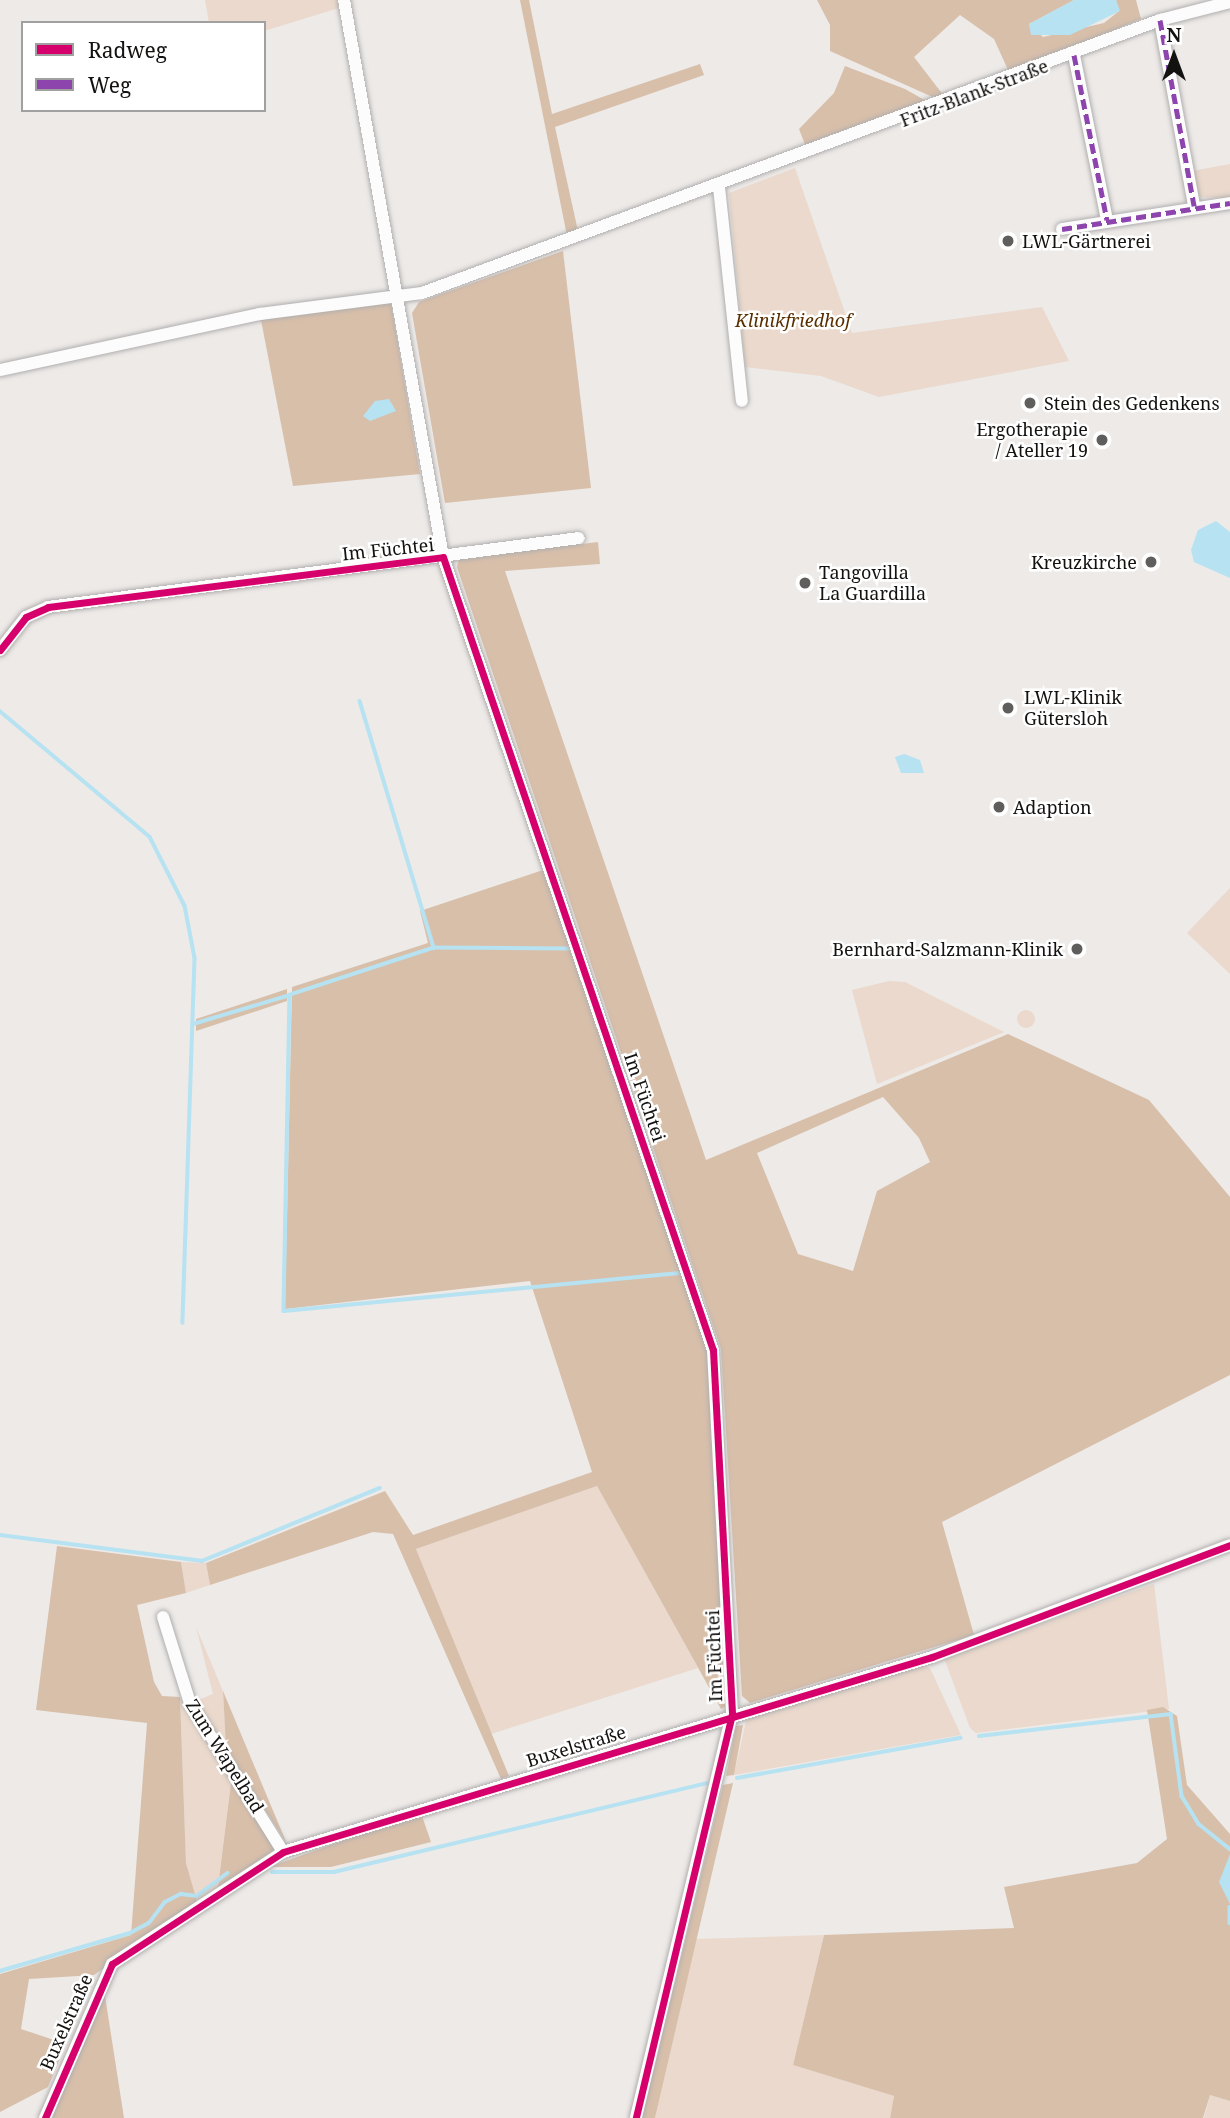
<!DOCTYPE html>
<meta charset="utf-8">
<style>
body{margin:0}
#map{position:relative;width:1230px;height:2118px;overflow:hidden;background:#edeae8;font-family:"Noto Serif",serif}
div>[style]{position:absolute}
.green>*{inset:0;background:#ead9cc}
.round{border-radius:50%}
.forest>*{inset:0;background:#d8bfaa}
.water>*{inset:0;background:#b6e2f1}
.stream>*{height:3.5px;margin:-1.75px;padding:0 1.75px;transform-origin:1.75px;border-radius:1.75px;background:#b6e2f1}
.roads{filter:drop-shadow(0 0 2px #b1afae) drop-shadow(0 0 2px #b1afae)}
.minor>*{height:12px;margin:-6px;padding:0 6px;transform-origin:6px;border-radius:6px;background:#fcfcfc}
.quiet>*{height:5px;margin-top:-2.5px;transform-origin:0;background:repeating-linear-gradient(90deg,#8e44ad 0 10px,transparent 0 15px)}
.cycleway>*{height:7px;margin:-3.5px;padding:0 3.5px;transform-origin:3.5px;border-radius:3.5px;background:#d6006c}
.dots>*{width:19px;height:19px;translate:-50% -50%;box-sizing:border-box;border:4px solid #fff;border-radius:50%}
span{translate:-50% -50%;white-space:nowrap;text-align:center;line-height:1.15;-webkit-text-stroke:5px #fff;paint-order:stroke}
.street-label{font-size:18px;color:#141211}
.poi-label{font-size:18px;color:#141211}
.left{translate:0 -50%;text-align:left}
.right{translate:-100% -50%;text-align:right}
.park-label{font-size:18px;color:#592f01;font-style:italic}
.legend{position:absolute;left:21px;top:21px;width:245px;height:91px;box-sizing:border-box;background:#fff;border:2px solid #a1a0a0;margin:0;padding:9px 12px;list-style:none;font-size:21px;color:#141211}
.legend li{display:flex;align-items:center;gap:14px;height:35px}
.legend b{width:35px;border:2px solid #a1a0a0}
.north{position:absolute;left:1139px;top:21px;width:70px;height:70px;-webkit-text-stroke:5px #fff;paint-order:stroke;rotate:0deg;font-size:19px;font-weight:700;line-height:28px;text-align:center;color:#141211}
.north::after{content:'';display:block;margin:auto;width:24px;height:32px;background:#141211;clip-path:polygon(50% 0,100% 100%,50% 72%,0 100%)}
</style>
<div id="map">
<div class="green">
<i style="clip-path:polygon(205px 0,337px 0,339px 8px,264px 31px,264px 23px,209px 23px)"></i>
<i style="clip-path:polygon(1230px 164px,1230px 198px,1200px 197px,1192px 171px)"></i>
<i style="clip-path:polygon(795px 168px,852px 333px,1042px 307px,1069px 361px,879px 397px,821px 376px,745px 367px,729px 193px)"></i>
<i style="clip-path:polygon(1230px 888px,1230px 974px,1187px 933px)"></i>
<i style="clip-path:polygon(889px 981px,905px 982px,1004px 1032px,877px 1084px,852px 990px)"></i>
<i class="round" style="left:1017px;top:1010px;width:18px;height:18px"></i>
<i style="clip-path:polygon(597px 1486px,698px 1668px,491px 1734px,416px 1549px)"></i>
<i style="clip-path:polygon(181px 1562px,206px 1563px,210px 1585px,186px 1593px)"></i>
<i style="clip-path:polygon(1154px 1584px,1169px 1709px,976px 1733px,970px 1728px,944px 1658px)"></i>
<i style="clip-path:polygon(196px 1627px,223px 1691px,226px 1748px,196px 1701px,213px 1694px)"></i>
<i style="clip-path:polygon(920px 1665px,930px 1668px,961px 1735px,734px 1775px,747px 1717px)"></i>
<i style="clip-path:polygon(180px 1697px,232px 1775px,218px 1887px,197px 1901px,186px 1863px)"></i>
<i style="clip-path:polygon(824px 1935px,793px 2065px,894px 2096px,890px 2118px,655px 2118px,696px 1939px)"></i>
<i style="clip-path:polygon(1210px 2095px,1230px 2101px,1230px 2118px,1204px 2118px)"></i>
</div>
<div class="forest">
<i style="clip-path:polygon(520px 0,529px 0,552px 114px,700px 64px,704px 75px,555px 127px,578px 231px,567px 236px)"></i>
<i style="clip-path:polygon(817px 0,1074px 0,1029px 24px,1043px 37px,1104px 23px,1119px 11px,1116px 0,1136px 0,1141px 19px,1009px 72px,994px 39px,960px 15px,914px 57px,944px 96px,937px 99px,830px 51px,830px 25px)"></i>
<i style="clip-path:polygon(845px 66px,905px 89px,928px 102px,806px 147px,799px 129px,834px 93px)"></i>
<i style="clip-path:polygon(563px 251px,591px 488px,445px 503px,412px 313px,419px 302px)"></i>
<i style="clip-path:polygon(391px 303px,420px 474px,293px 486px,261px 320px)"></i>
<i style="clip-path:polygon(evenodd,598px 542px,600px 564px,505px 571px,706px 1160px,1008px 1034px,1149px 1100px,1230px 1197px,1230px 1375px,942px 1522px,974px 1635px,750px 1703px,742px 1696px,721px 1349px,457px 567px,459px 559px,598px 542px,883px 1097px,919px 1138px,930px 1162px,877px 1191px,853px 1271px,798px 1254px,757px 1153px,883px 1097px)"></i>
<i style="clip-path:polygon(543px 870px,708px 1352px,728px 1705px,721px 1709px,597px 1486px,416px 1549px,509px 1776px,501px 1779px,393px 1534px,373px 1532px,210px 1585px,206px 1563px,385px 1491px,413px 1535px,592px 1472px,530px 1281px,285px 1309px,292px 987px,428px 943px,420px 911px)"></i>
<i style="clip-path:polygon(287px 989px,287px 1001px,196px 1031px,196px 1019px)"></i>
<i style="clip-path:polygon(57px 1546px,181px 1562px,186px 1593px,137px 1605px,154px 1682px,162px 1696px,180px 1697px,186px 1863px,197px 1901px,94px 1975px,29px 1979px,21px 2029px,66px 2044px,48px 2087px,0 2112px,0 1974px,131px 1935px,147px 1723px,36px 1710px)"></i>
<i style="clip-path:polygon(223px 1691px,287px 1844px,226px 1748px)"></i>
<i style="clip-path:polygon(1163px 1707px,1177px 1716px,1187px 1785px,1230px 1834px,1230px 2101px,1210px 2095px,1203px 2118px,890px 2118px,894px 2096px,793px 2065px,824px 1935px,1014px 1928px,1004px 1887px,1137px 1863px,1167px 1839px,1147px 1710px)"></i>
<i style="clip-path:polygon(743px 1725px,734px 1775px,726px 1776px,736px 1726px)"></i>
<i style="clip-path:polygon(232px 1775px,277px 1850px,218px 1887px)"></i>
<i style="clip-path:polygon(733px 1783px,655px 2118px,642px 2118px,723px 1785px)"></i>
<i style="clip-path:polygon(421px 1813px,431px 1842px,331px 1867px,269px 1867px)"></i>
<i style="clip-path:polygon(103px 1983px,124px 2118px,52px 2118px,77px 2049px)"></i>
</div>
<div class="water">
<i style="clip-path:polygon(1074px 0,1116px 0,1120px 11px,1070px 35px,1031px 35px,1029px 24px)"></i>
<i style="clip-path:polygon(389px 399px,396px 411px,370px 421px,363px 416px,375px 401px)"></i>
<i style="clip-path:polygon(1216px 521px,1230px 532px,1230px 578px,1194px 562px,1191px 550px,1198px 530px)"></i>
<i style="clip-path:polygon(904px 754px,920px 760px,924px 773px,901px 773px,895px 757px)"></i>
<i style="clip-path:polygon(1230px 1854px,1230px 1904px,1219px 1882px)"></i>
</div>
<div class="stream">
<i style="left:360px;top:701px;width:258px;rotate:73.3deg"></i>
<i style="left:0;top:711px;width:196px;rotate:40deg"></i>
<i style="left:150px;top:837px;width:77px;rotate:63.1deg"></i>
<i style="left:185px;top:906px;width:53px;rotate:79.1deg"></i>
<i style="left:195px;top:958px;width:365px;rotate:91.9deg"></i>
<i style="left:570px;top:949px;width:136px;rotate:-179.6deg"></i>
<i style="left:434px;top:948px;width:151px;rotate:161.9deg"></i>
<i style="left:290px;top:995px;width:316px;rotate:91.1deg"></i>
<i style="left:284px;top:1311px;width:397px;rotate:-5.5deg"></i>
<i style="left:193px;top:1024px;width:101px;rotate:-16.6deg"></i>
<i style="left:0;top:1535px;width:204px;rotate:7.3deg"></i>
<i style="left:202px;top:1561px;width:192px;rotate:-22.3deg"></i>
<i style="left:979px;top:1736px;width:193px;rotate:-6.5deg"></i>
<i style="left:1171px;top:1714px;width:83px;rotate:82.4deg"></i>
<i style="left:1182px;top:1796px;width:33px;rotate:59deg"></i>
<i style="left:1199px;top:1824px;width:40px;rotate:39deg"></i>
<i style="left:737px;top:1778px;width:227px;rotate:-10.2deg"></i>
<i style="left:272px;top:1872px;width:62px"></i>
<i style="left:334px;top:1872px;width:383px;rotate:-13.4deg"></i>
<i style="left:1230px;top:1907px;width:16px;rotate:90deg"></i>
<i style="left:0;top:1971px;width:135px;rotate:-16.3deg"></i>
<i style="left:130px;top:1933px;width:21px;rotate:-28deg"></i>
<i style="left:149px;top:1923px;width:26px;rotate:-53deg"></i>
<i style="left:165px;top:1902px;width:18px;rotate:-27deg"></i>
<i style="left:181px;top:1894px;width:16px;rotate:7deg"></i>
<i style="left:197px;top:1896px;width:38px;rotate:-37deg"></i>
</div>
<div class="roads">
<div class="minor">
<i style="left:344px;top:0;width:566px;rotate:79.92deg"></i>
<i style="left:443px;top:557px;width:838px;rotate:71.2deg"></i>
<i style="left:713px;top:1350px;width:364px;rotate:87deg"></i>
<i style="left:732px;top:1714px;width:415px;rotate:103.4deg"></i>
<i style="left:1160px;top:20px;width:189px;rotate:79.6deg"></i>
<i style="left:1074px;top:55px;width:168px;rotate:78.7deg"></i>
<i style="left:719px;top:187px;width:215px;rotate:83.9deg"></i>
<i style="left:1062px;top:229px;width:170px;rotate:-8.8deg"></i>
<i style="left:0;top:370px;width:266px;rotate:-12.2deg"></i>
<i style="left:260px;top:314px;width:163px;rotate:-7.4deg"></i>
<i style="left:422px;top:293px;width:787px;rotate:-20.3deg"></i>
<i style="left:1160px;top:20px;width:72px;rotate:-14.4deg"></i>
<i style="left:0;top:650px;width:42px;rotate:-51.8deg"></i>
<i style="left:26px;top:617px;width:24px;rotate:-24deg"></i>
<i style="left:48px;top:607px;width:535px;rotate:-7.4deg"></i>
<i style="left:163px;top:1617px;width:90px;rotate:72.6deg"></i>
<i style="left:190px;top:1703px;width:176px;rotate:58deg"></i>
<i style="left:45px;top:2118px;width:168px;rotate:-66.5deg"></i>
<i style="left:112px;top:1964px;width:204px;rotate:-33.2deg"></i>
<i style="left:283px;top:1852px;width:678px;rotate:-16.72deg"></i>
<i style="left:932px;top:1657px;width:318px;rotate:-20.6deg"></i>
</div>
</div>
<div class="quiet">
<i style="left:1160px;top:20px;width:189px;rotate:79.6deg"></i>
<i style="left:1074px;top:55px;width:168px;rotate:78.7deg"></i>
<i style="left:1062px;top:229px;width:170px;rotate:-8.8deg"></i>
</div>
<div class="cycleway">
<i style="left:0;top:650px;width:42px;rotate:-51.8deg"></i>
<i style="left:26px;top:617px;width:24px;rotate:-24deg"></i>
<i style="left:48px;top:607px;width:398px;rotate:-7.2deg"></i>
<i style="left:443px;top:557px;width:838px;rotate:71.2deg"></i>
<i style="left:713px;top:1350px;width:364px;rotate:87deg"></i>
<i style="left:732px;top:1714px;width:415px;rotate:103.4deg"></i>
<i style="left:45px;top:2118px;width:168px;rotate:-66.5deg"></i>
<i style="left:112px;top:1964px;width:204px;rotate:-33.2deg"></i>
<i style="left:283px;top:1852px;width:678px;rotate:-16.72deg"></i>
<i style="left:932px;top:1657px;width:318px;rotate:-20.6deg"></i>
</div>
<div class="dots">
<i style="left:1008px;top:241px;background:#605e5c"></i>
<i style="left:1030px;top:403px;background:#605e5c"></i>
<i style="left:1102px;top:440px;background:#605e5c"></i>
<i style="left:1151px;top:562px;background:#605e5c"></i>
<i style="left:805px;top:583px;background:#605e5c"></i>
<i style="left:1008px;top:708px;background:#605e5c"></i>
<i style="left:999px;top:807px;background:#605e5c"></i>
<i style="left:1077px;top:949px;background:#605e5c"></i>
</div>
<div class="street-label">
<span style="left:974px;top:93px;rotate:-21deg">Fritz-Blank-Straße</span>
<span style="left:388px;top:549px;rotate:-6deg">Im Füchtei</span>
<span style="left:645px;top:1097px;rotate:71deg">Im Füchtei</span>
<span style="left:714px;top:1656px;rotate:-92deg">Im Füchtei</span>
<span style="left:576px;top:1746px;rotate:-17deg">Buxelstraße</span>
<span style="left:225px;top:1756px;rotate:58deg">Zum Wapelbad</span>
<span style="left:66px;top:2022px;rotate:-66deg">Buxelstraße</span>
</div>
<div class="poi-label">
<span class="left" style="left:1022px;top:241px">LWL-Gärtnerei</span>
<span class="left" style="left:1044px;top:403px">Stein des Gedenkens</span>
<span class="right" style="left:1088px;top:440px">Ergotherapie<br>/ Ateller 19</span>
<span class="right" style="left:1137px;top:562px">Kreuzkirche</span>
<span class="left" style="left:819px;top:583px">Tangovilla<br>La Guardilla</span>
<span class="left" style="left:1024px;top:708px">LWL-Klinik<br>Gütersloh</span>
<span class="left" style="left:1013px;top:807px">Adaption</span>
<span class="right" style="left:1063px;top:949px">Bernhard-Salzmann-Klinik</span>
</div>
<div class="park-label">
<span style="left:793px;top:320px">Klinikfriedhof</span>
</div>
<ul class="legend">
<li><b style="height:9px;background:#d6006c"></b>Radweg</li>
<li><b style="height:9px;background:#8e44ad"></b>Weg</li>
</ul>
<div class="north">N</div>
</div>
